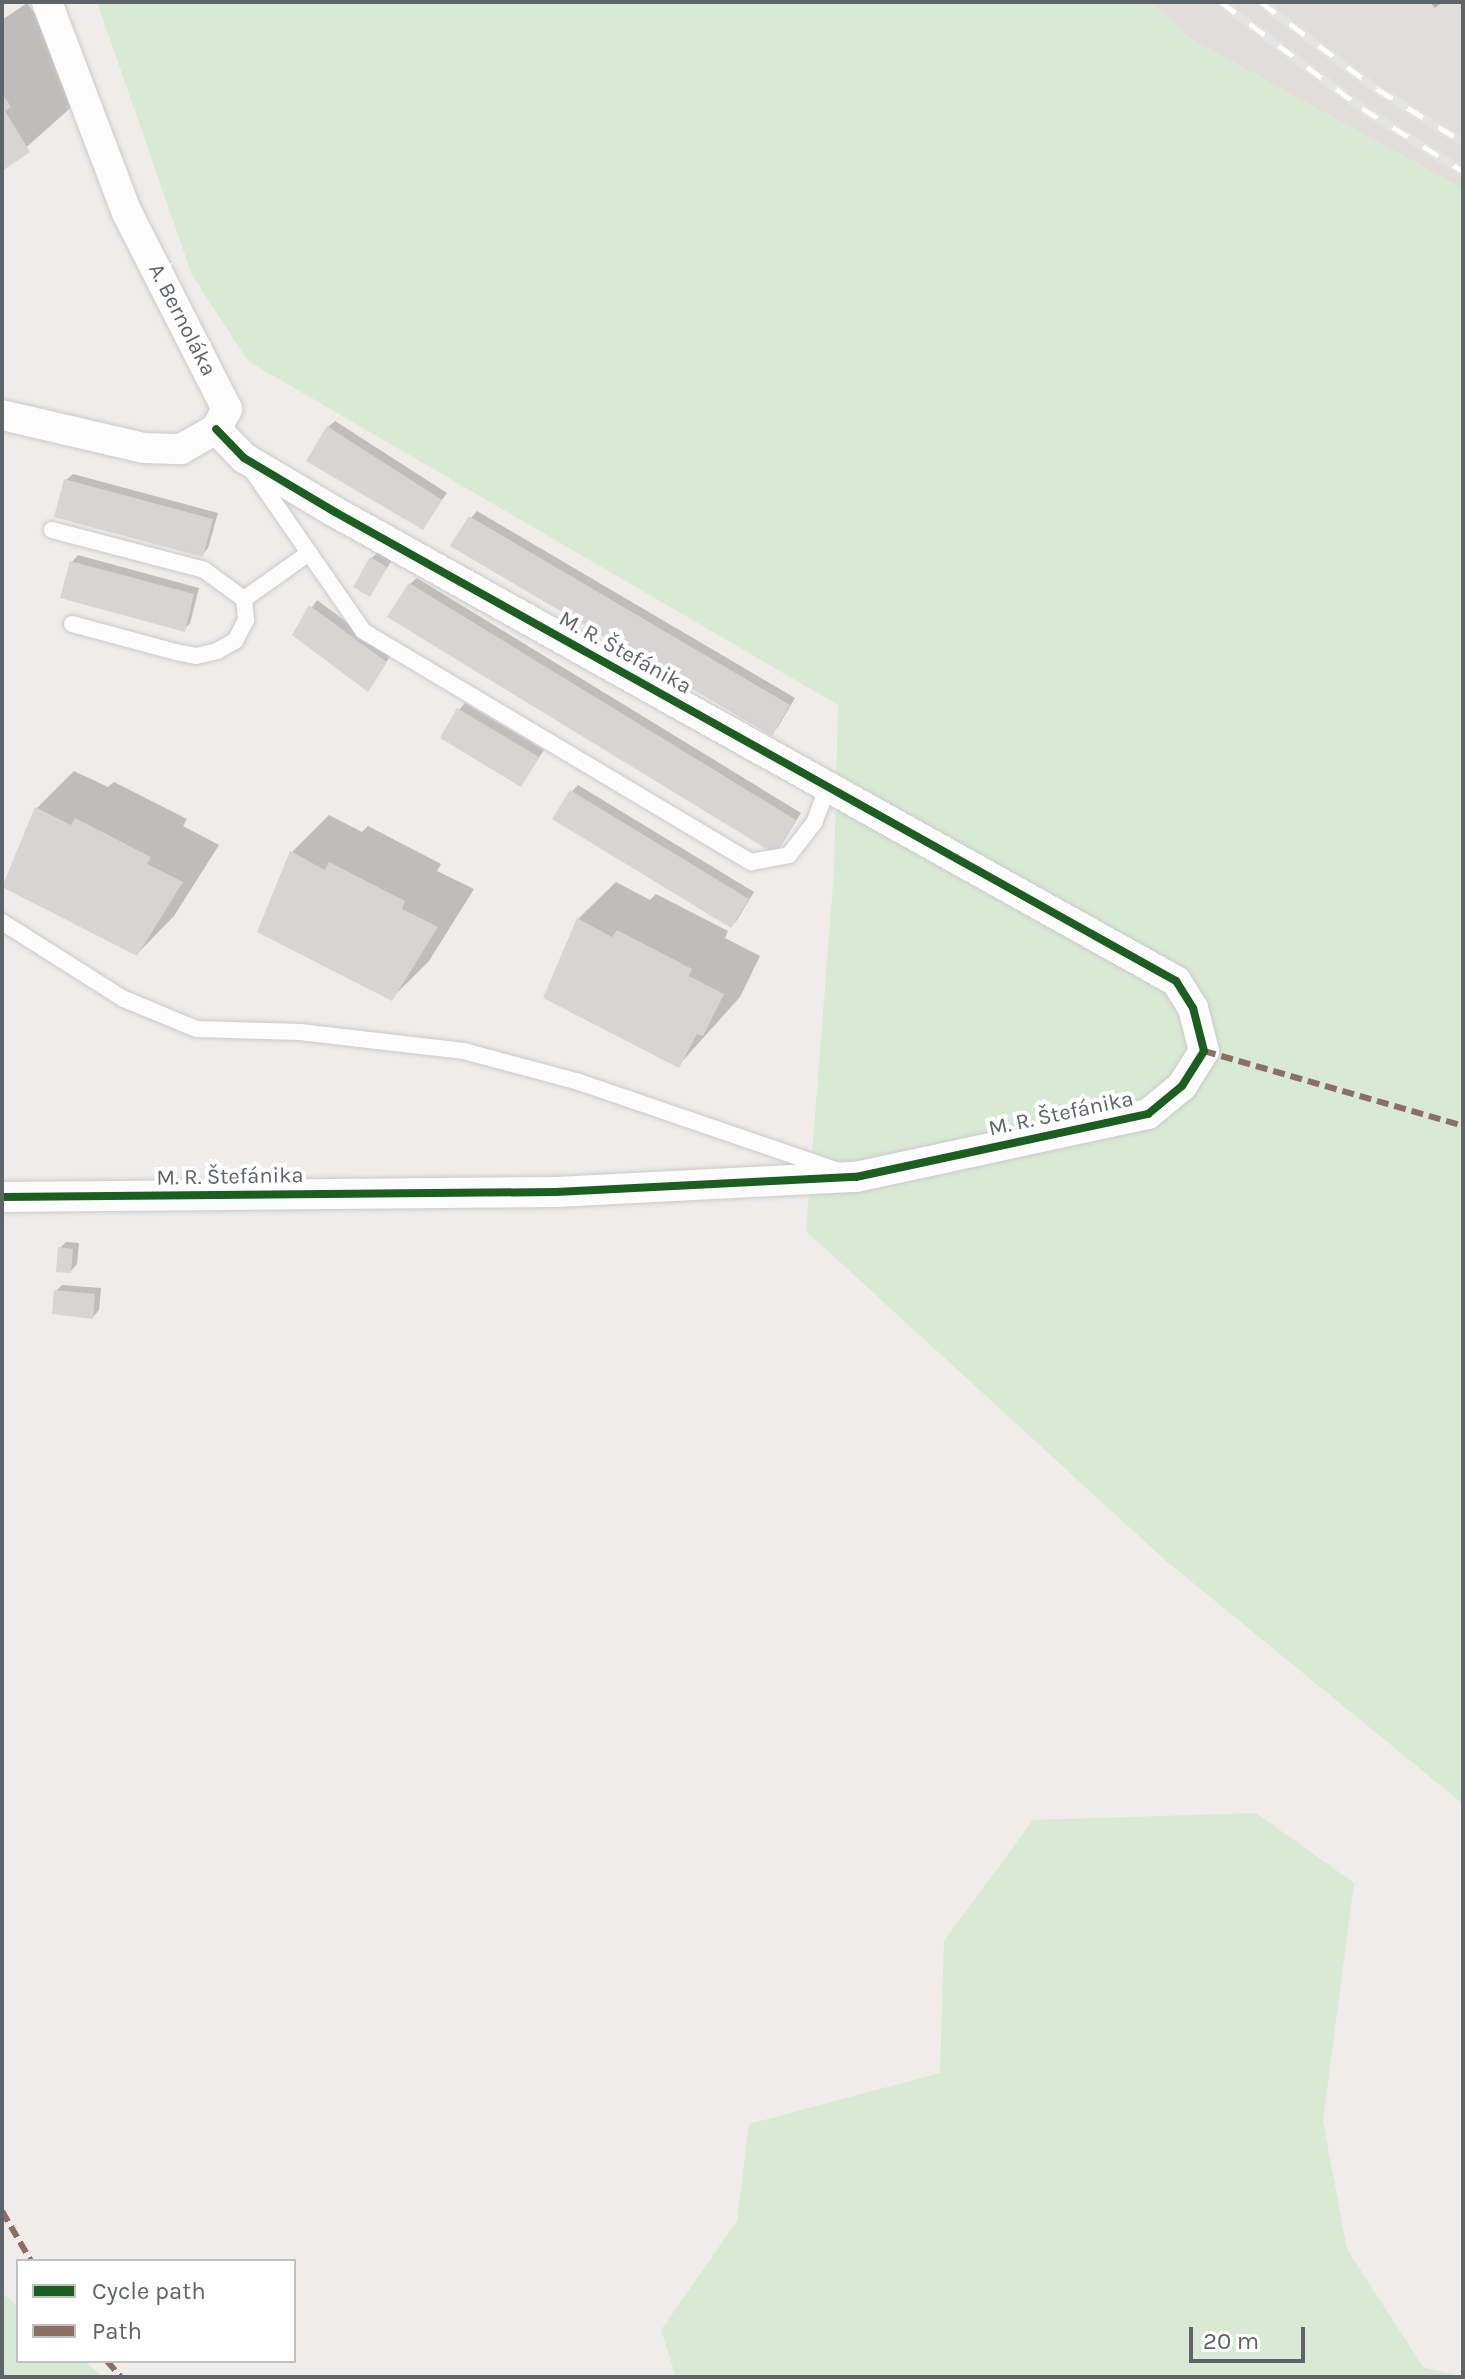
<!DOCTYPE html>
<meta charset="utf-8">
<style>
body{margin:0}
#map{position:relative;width:1465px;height:2379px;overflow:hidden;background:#efece9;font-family:Karla,sans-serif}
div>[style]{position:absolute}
.industrial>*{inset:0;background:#e0ddda}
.green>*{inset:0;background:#d9ead4}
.shadow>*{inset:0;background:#0003}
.building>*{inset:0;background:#d7d4d3}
.roads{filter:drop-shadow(0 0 2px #cacaca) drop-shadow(0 0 2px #cacaca)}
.service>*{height:16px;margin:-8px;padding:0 8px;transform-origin:8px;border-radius:8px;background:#fdfcfc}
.minor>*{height:30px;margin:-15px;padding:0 15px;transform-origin:15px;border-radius:15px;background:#fdfcfc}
.rail>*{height:9px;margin-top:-4.5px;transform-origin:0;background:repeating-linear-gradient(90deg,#fff 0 18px,#e3e4e3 0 36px);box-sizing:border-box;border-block:2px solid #e3e4e3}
.quiet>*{height:6px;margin-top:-3px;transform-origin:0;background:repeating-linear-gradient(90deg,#8d6e63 0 12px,transparent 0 18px)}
.cycleway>*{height:8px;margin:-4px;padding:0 4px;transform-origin:4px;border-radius:4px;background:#1b5e20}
span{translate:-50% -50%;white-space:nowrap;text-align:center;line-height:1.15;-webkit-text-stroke:8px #fff;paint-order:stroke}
.street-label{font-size:22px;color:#5e6468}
.frame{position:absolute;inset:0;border:4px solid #5e6468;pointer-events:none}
.legend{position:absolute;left:16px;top:2259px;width:280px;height:104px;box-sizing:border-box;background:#fff;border:2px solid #bfc1c3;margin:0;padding:10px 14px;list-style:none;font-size:24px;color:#5e6468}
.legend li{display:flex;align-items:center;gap:16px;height:40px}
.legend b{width:40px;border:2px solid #bfc1c3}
.scale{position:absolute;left:1189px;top:2327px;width:116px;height:36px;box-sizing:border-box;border:4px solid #5e6468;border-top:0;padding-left:10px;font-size:24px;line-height:28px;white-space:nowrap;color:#5e6468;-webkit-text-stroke:6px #fff;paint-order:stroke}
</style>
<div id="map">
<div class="industrial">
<i style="clip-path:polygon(1152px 2px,1463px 2px,1463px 189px,1189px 38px)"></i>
</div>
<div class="green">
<i style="clip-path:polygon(97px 2px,1152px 2px,1189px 38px,1463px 189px,1463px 1804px,1165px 1560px,806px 1231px,834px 872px,838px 705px,248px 361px,192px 275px)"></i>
<i style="clip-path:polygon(1256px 1813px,1354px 1883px,1323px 2121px,1347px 2249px,1423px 2367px,1463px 2377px,676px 2377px,661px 2330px,737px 2221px,749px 2124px,940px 2073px,944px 1941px,1033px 1820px)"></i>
<i style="clip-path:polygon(2px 2293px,18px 2306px,18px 2361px,84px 2361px,103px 2377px,2px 2377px)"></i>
</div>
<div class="shadow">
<i style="clip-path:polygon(1430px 2px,1442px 2px,1435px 8px)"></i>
<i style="clip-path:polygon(27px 3px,51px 35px,57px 57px,53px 62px,76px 103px,2px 169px,2px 20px)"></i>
<i style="clip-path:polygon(335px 421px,447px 493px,422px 528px,328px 427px)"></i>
<i style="clip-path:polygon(73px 474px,218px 513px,208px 548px,202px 555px,66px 480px)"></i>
<i style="clip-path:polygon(477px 511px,795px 698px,778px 727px,772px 733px,471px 518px)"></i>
<i style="clip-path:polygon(378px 552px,392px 560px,370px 595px,372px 558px)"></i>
<i style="clip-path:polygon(78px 555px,199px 588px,190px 623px,184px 630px,72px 562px)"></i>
<i style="clip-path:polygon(417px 578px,801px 813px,781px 845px,775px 852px,410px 584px)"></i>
<i style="clip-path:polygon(317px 600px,391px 655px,368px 689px,294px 634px)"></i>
<i style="clip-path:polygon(465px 703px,544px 750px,521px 785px,459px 710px)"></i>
<i style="clip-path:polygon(74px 771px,108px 787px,114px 782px,187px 819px,183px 826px,219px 845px,174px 916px,137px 954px,37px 808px)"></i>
<i style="clip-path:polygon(578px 785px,754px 892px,737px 920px,731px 926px,572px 791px)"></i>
<i style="clip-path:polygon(329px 815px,362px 832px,368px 826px,441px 864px,437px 871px,474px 889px,429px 961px,391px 999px,292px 852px)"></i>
<i style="clip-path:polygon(616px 882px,650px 900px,656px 894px,728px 931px,725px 938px,760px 956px,740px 997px,678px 1066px,578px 919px)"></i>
<i style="clip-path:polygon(66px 1242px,79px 1243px,77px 1264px,71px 1271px,60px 1248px)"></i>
<i style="clip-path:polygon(62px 1285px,101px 1288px,99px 1310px,93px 1317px,56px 1291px)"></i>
</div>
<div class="building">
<i style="clip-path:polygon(2px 93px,11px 107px,5px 111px,30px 152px,2px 171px)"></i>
<i style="clip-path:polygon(327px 426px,442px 500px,423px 530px,306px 461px)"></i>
<i style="clip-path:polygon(64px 479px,213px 519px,203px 557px,54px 517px)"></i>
<i style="clip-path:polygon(469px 516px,790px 705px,772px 736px,450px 546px)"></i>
<i style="clip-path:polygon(370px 557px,387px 567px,370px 597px,353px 587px)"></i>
<i style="clip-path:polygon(70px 561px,194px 594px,185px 632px,60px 598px)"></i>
<i style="clip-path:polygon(409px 583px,796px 820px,775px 854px,387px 617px)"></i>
<i style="clip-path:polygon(309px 605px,387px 662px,368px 692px,292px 635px)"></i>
<i style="clip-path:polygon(457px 708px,539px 757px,521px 787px,440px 738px)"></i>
<i style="clip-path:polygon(570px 790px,749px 899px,731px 928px,552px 819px)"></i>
<i style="clip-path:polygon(35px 807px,71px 825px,75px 818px,151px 857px,147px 864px,183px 882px,137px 956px,2px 887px)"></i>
<i style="clip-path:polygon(290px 851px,325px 870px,329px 862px,405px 901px,402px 909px,438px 927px,392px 1001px,257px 932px)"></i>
<i style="clip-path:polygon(577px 918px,612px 937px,617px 930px,692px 969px,689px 976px,724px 994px,703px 1036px,697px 1034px,679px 1068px,543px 998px)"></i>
<i style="clip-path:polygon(58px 1247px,73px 1249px,71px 1273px,56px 1272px)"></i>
<i style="clip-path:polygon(54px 1290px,95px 1294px,93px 1319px,52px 1314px)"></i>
</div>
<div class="roads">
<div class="service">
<i style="left:251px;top:469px;width:197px;rotate:55.3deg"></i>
<i style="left:363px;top:631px;width:452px;rotate:30.8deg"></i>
<i style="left:751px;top:862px;width:39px;rotate:-10deg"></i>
<i style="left:789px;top:855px;width:41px;rotate:-52deg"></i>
<i style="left:814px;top:823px;width:40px;rotate:-69deg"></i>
<i style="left:52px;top:530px;width:157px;rotate:14.7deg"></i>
<i style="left:204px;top:570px;width:49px;rotate:35.9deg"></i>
<i style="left:72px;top:624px;width:108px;rotate:15.1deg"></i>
<i style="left:176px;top:652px;width:20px;rotate:11deg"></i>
<i style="left:196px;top:656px;width:22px;rotate:-13deg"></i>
<i style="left:217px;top:651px;width:21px;rotate:-29deg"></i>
<i style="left:235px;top:641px;width:24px;rotate:-62deg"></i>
<i style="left:246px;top:620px;width:21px;rotate:-95deg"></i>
<i style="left:244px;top:599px;width:80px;rotate:-35.3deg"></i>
<i style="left:2px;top:922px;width:144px;rotate:32.3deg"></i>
<i style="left:124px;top:999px;width:78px;rotate:22.6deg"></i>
<i style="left:196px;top:1029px;width:104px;rotate:1.7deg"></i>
<i style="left:300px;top:1032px;width:165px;rotate:6.6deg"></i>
<i style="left:464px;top:1051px;width:119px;rotate:15.1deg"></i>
<i style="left:579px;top:1082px;width:272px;rotate:18.9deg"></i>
</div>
<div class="minor">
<i style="left:2px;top:415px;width:146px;rotate:13.1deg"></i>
<i style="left:144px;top:448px;width:37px;rotate:2deg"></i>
<i style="left:181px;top:449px;width:40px;rotate:-29.7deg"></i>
<i style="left:216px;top:429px;width:23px;rotate:-61deg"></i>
<i style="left:227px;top:409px;width:220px;rotate:-117deg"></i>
<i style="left:127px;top:213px;width:226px;rotate:-110.8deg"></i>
<i style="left:2px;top:1197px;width:554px;rotate:-0.52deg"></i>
<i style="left:556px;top:1192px;width:300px;rotate:-2.9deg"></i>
<i style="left:856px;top:1177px;width:299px;rotate:-12.2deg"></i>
<i style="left:1148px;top:1114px;width:44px;rotate:-39.5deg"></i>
<i style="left:1182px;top:1086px;width:41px;rotate:-57.8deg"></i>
<i style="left:1204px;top:1051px;width:44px;rotate:-104.3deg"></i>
<i style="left:1193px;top:1008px;width:32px;rotate:-122deg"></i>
<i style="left:1176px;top:981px;width:963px;rotate:-150.85deg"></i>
<i style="left:335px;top:512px;width:106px;rotate:-149.3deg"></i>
<i style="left:244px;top:458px;width:40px;rotate:-134deg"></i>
</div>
</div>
<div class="rail">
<i style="left:1221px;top:2px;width:176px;rotate:36.9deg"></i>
<i style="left:1362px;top:108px;width:119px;rotate:32deg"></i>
<i style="left:1261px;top:2px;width:145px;rotate:36.9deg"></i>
<i style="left:1377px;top:89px;width:101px;rotate:31.6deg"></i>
</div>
<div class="quiet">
<i style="left:1204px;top:1051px;width:270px;rotate:16.1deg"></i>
<i style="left:2px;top:2211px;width:58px;rotate:59.9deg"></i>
<i style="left:107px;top:2361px;width:21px;rotate:49deg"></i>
</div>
<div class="cycleway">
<i style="left:2px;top:1197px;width:554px;rotate:-0.52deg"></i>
<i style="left:556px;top:1192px;width:300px;rotate:-2.9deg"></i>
<i style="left:856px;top:1177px;width:299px;rotate:-12.2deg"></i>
<i style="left:1148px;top:1114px;width:44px;rotate:-39.5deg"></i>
<i style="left:1182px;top:1086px;width:41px;rotate:-57.8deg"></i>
<i style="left:1204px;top:1051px;width:44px;rotate:-104.3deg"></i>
<i style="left:1193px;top:1008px;width:32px;rotate:-122deg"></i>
<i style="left:1176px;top:981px;width:963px;rotate:-150.85deg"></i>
<i style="left:335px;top:512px;width:106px;rotate:-149.3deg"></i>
<i style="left:244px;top:458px;width:40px;rotate:-134deg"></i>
</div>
<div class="street-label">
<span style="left:182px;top:320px;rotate:63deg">A. Bernoláka</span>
<span style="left:625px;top:653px;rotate:29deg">M. R. Štefánika</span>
<span style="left:1061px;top:1114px;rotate:-12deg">M. R. Štefánika</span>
<span style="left:230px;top:1177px;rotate:-1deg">M. R. Štefánika</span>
</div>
<div class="frame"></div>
<ul class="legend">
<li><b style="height:10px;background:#1b5e20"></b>Cycle path</li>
<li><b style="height:10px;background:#8d6e63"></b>Path</li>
</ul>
<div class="scale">20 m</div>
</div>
